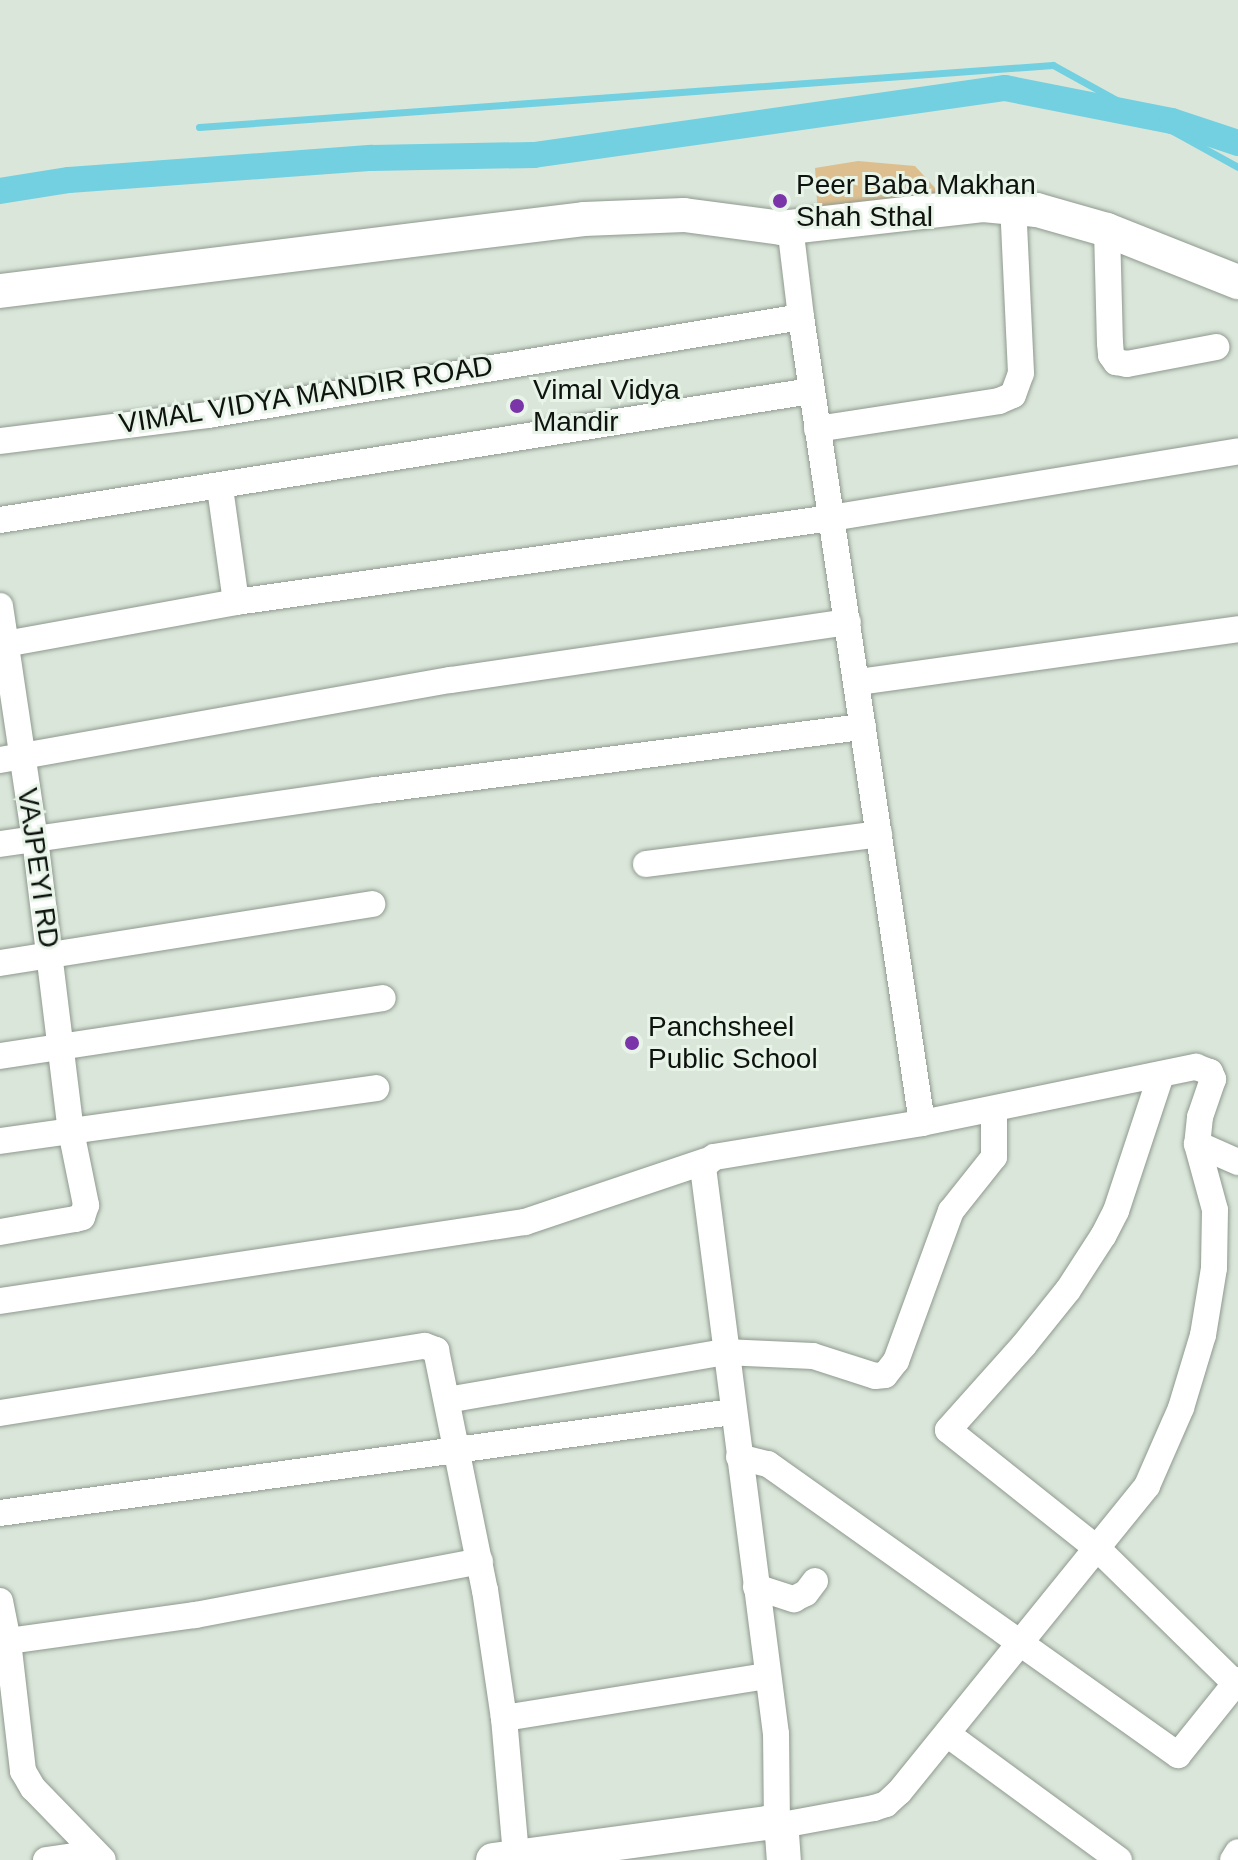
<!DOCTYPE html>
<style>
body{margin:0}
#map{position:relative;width:1238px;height:1860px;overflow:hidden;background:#dae6da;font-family:Arial,sans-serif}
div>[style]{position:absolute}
.green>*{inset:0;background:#ddbf8f}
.stream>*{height:7px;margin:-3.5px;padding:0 3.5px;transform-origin:3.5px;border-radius:3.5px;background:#72d0e0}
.canal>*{height:26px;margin:-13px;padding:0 13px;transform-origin:13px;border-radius:13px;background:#72d0e0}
.roads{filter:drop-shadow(0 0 2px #8f9a8f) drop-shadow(0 0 2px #8f9a8f)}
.minor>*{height:26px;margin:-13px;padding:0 13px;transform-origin:13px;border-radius:13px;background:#fff}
.tertiary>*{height:34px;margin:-17px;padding:0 17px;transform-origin:17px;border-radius:17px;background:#fff}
.dots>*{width:22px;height:22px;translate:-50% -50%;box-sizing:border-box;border:4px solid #e8f4e7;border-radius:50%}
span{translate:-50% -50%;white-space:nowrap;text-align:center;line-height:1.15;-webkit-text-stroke:6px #e8f4e7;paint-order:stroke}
.poi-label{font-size:28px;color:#0f130f}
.left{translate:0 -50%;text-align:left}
.street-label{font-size:28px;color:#0f130f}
</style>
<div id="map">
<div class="green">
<i style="clip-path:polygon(858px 161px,915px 166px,948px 202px,818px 217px,815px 168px)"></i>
</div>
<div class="stream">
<i style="left:199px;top:127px;width:856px;rotate:-4.15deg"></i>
<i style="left:1053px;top:65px;width:211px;rotate:28.9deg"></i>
</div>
<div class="canal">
<i style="left:0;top:191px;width:70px;rotate:-9.1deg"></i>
<i style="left:69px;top:180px;width:304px;rotate:-4.2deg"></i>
<i style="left:372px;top:158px;width:162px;rotate:-1.1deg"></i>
<i style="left:534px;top:155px;width:476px;rotate:-8.1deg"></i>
<i style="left:1005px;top:88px;width:170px;rotate:11.2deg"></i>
<i style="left:1172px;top:121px;width:70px;rotate:18.4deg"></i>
</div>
<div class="roads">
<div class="minor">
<i style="left:790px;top:226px;width:92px;rotate:83.1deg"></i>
<i style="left:801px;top:317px;width:815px;rotate:81.46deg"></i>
<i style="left:1107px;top:230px;width:113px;rotate:88.5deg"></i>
<i style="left:1110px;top:343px;width:12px;rotate:85deg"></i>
<i style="left:1111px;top:355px;width:9px;rotate:54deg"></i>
<i style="left:1116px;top:362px;width:11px;rotate:10deg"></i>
<i style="left:1127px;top:364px;width:91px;rotate:-10.8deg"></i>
<i style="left:817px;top:429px;width:184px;rotate:-8.7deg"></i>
<i style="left:999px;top:401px;width:15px;rotate:-23deg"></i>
<i style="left:1013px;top:395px;width:23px;rotate:-70deg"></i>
<i style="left:1021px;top:373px;width:167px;rotate:-92.7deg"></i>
<i style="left:0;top:441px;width:210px;rotate:-7.1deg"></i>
<i style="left:208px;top:415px;width:601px;rotate:-9.38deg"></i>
<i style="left:220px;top:488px;width:115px;rotate:82deg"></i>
<i style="left:0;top:520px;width:821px;rotate:-9.04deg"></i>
<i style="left:0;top:606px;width:236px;rotate:81.5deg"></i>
<i style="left:35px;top:839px;width:294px;rotate:83deg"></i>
<i style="left:71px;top:1131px;width:76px;rotate:78.5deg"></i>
<i style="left:86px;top:1205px;width:13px;rotate:108deg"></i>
<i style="left:82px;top:1217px;width:7px;rotate:164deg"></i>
<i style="left:75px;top:1219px;width:76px;rotate:170.2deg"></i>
<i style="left:0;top:645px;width:240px;rotate:-10.3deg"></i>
<i style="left:236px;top:602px;width:601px;rotate:-8.04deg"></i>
<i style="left:831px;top:518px;width:412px;rotate:-9.3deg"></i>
<i style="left:858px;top:682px;width:384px;rotate:-7.9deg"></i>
<i style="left:0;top:760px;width:458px;rotate:-10.1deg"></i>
<i style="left:451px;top:680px;width:401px;rotate:-8.3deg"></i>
<i style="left:0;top:844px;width:380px;rotate:-8.2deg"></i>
<i style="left:376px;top:790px;width:491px;rotate:-7.4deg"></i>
<i style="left:646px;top:864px;width:235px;rotate:-7.3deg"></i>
<i style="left:0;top:963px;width:377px;rotate:-9deg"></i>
<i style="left:0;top:1056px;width:387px;rotate:-8.6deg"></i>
<i style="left:1196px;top:1067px;width:15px;rotate:20deg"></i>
<i style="left:1210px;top:1072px;width:8px;rotate:67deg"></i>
<i style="left:1213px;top:1079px;width:40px;rotate:108.9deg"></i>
<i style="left:1200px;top:1117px;width:27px;rotate:96deg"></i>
<i style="left:1197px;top:1144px;width:68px;rotate:74.7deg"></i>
<i style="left:1215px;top:1210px;width:58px;rotate:91deg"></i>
<i style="left:1214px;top:1268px;width:68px;rotate:99.3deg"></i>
<i style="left:1203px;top:1335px;width:76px;rotate:106.8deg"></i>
<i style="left:1181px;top:1408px;width:85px;rotate:113.6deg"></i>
<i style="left:1147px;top:1486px;width:394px;rotate:129deg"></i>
<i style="left:899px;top:1792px;width:18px;rotate:137deg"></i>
<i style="left:886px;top:1804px;width:13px;rotate:162deg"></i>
<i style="left:874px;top:1808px;width:99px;rotate:169.5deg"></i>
<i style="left:777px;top:1826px;width:92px;rotate:-90.6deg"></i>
<i style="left:776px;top:1734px;width:572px;rotate:-97.34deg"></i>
<i style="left:703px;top:1167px;width:15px;rotate:-42deg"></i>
<i style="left:714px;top:1157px;width:211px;rotate:-9.3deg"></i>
<i style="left:922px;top:1123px;width:280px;rotate:-11.6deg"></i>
<i style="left:1161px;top:1075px;width:143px;rotate:108.3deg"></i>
<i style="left:1116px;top:1211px;width:28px;rotate:117deg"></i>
<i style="left:1103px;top:1236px;width:64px;rotate:122.9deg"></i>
<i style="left:1068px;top:1290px;width:70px;rotate:128.7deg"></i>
<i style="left:1024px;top:1345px;width:114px;rotate:131.8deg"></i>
<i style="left:948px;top:1430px;width:193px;rotate:38.5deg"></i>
<i style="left:1099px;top:1550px;width:194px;rotate:44.4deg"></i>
<i style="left:0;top:1141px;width:380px;rotate:-8deg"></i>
<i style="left:1197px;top:1144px;width:45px;rotate:23.7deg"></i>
<i style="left:0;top:1301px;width:531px;rotate:-8.56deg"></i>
<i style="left:525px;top:1222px;width:191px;rotate:-18.6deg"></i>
<i style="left:447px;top:1400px;width:281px;rotate:-9.8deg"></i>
<i style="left:724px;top:1352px;width:89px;rotate:2.6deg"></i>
<i style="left:813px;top:1356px;width:65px;rotate:17.9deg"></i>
<i style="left:875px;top:1376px;width:10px;rotate:-6deg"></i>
<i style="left:885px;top:1375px;width:18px;rotate:-52deg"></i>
<i style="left:896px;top:1361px;width:160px;rotate:-69.9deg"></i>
<i style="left:951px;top:1211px;width:69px;rotate:-51.5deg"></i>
<i style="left:994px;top:1157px;width:48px;rotate:-90deg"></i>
<i style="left:0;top:1413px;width:430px;rotate:-9deg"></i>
<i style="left:425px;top:1346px;width:12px;rotate:20deg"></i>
<i style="left:436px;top:1350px;width:245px;rotate:78.5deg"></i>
<i style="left:485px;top:1590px;width:129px;rotate:81.6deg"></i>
<i style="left:504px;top:1718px;width:139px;rotate:85deg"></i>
<i style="left:739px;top:1457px;width:30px;rotate:14deg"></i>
<i style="left:768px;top:1464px;width:503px;rotate:35.37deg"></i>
<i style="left:1178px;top:1755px;width:96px;rotate:-51.3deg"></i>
<i style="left:0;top:1513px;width:739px;rotate:-7.86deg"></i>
<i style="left:756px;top:1587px;width:40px;rotate:18deg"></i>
<i style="left:794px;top:1599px;width:13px;rotate:-27deg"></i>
<i style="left:806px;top:1593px;width:15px;rotate:-53deg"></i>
<i style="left:0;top:1601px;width:41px;rotate:78.7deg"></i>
<i style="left:8px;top:1641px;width:131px;rotate:83.4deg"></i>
<i style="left:23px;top:1771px;width:20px;rotate:60deg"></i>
<i style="left:33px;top:1788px;width:100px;rotate:45.8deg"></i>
<i style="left:8px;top:1641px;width:189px;rotate:-7.9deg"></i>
<i style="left:195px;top:1615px;width:290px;rotate:-10.7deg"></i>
<i style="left:504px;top:1718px;width:266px;rotate:-9.1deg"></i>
<i style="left:947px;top:1734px;width:213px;rotate:36.2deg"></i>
<i style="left:46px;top:1860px;width:49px;rotate:-8.1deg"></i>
<i style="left:1233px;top:1860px;width:9px;rotate:-58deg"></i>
</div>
<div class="tertiary">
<i style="left:0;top:291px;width:588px;rotate:-7.03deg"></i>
<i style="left:584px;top:219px;width:100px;rotate:-2.3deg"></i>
<i style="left:684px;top:215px;width:98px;rotate:7.6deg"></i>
<i style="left:781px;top:228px;width:203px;rotate:-6.5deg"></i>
<i style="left:983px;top:205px;width:54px;rotate:5.3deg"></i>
<i style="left:1037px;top:210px;width:73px;rotate:15.9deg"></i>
<i style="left:1107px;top:230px;width:141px;rotate:21.7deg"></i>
<i style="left:493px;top:1860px;width:276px;rotate:-7.7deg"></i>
<i style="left:767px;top:1823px;width:10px;rotate:17deg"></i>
<i style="left:777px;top:1826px;width:9px;rotate:58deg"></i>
<i style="left:782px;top:1834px;width:26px;rotate:86deg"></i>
</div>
</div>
<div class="dots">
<i style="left:780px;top:201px;background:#7a35a9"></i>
<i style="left:517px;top:406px;background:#7a35a9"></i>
<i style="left:632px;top:1043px;background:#7a35a9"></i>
</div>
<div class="poi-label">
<span class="left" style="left:796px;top:201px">Peer Baba Makhan<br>Shah Sthal</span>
<span class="left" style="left:533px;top:406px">Vimal Vidya<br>Mandir</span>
<span class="left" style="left:648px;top:1043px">Panchsheel<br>Public School</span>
</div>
<div class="street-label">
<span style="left:306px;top:395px;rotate:-9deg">VIMAL VIDYA MANDIR ROAD</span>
<span style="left:38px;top:868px;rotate:82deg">VAJPEYI RD</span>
</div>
</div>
